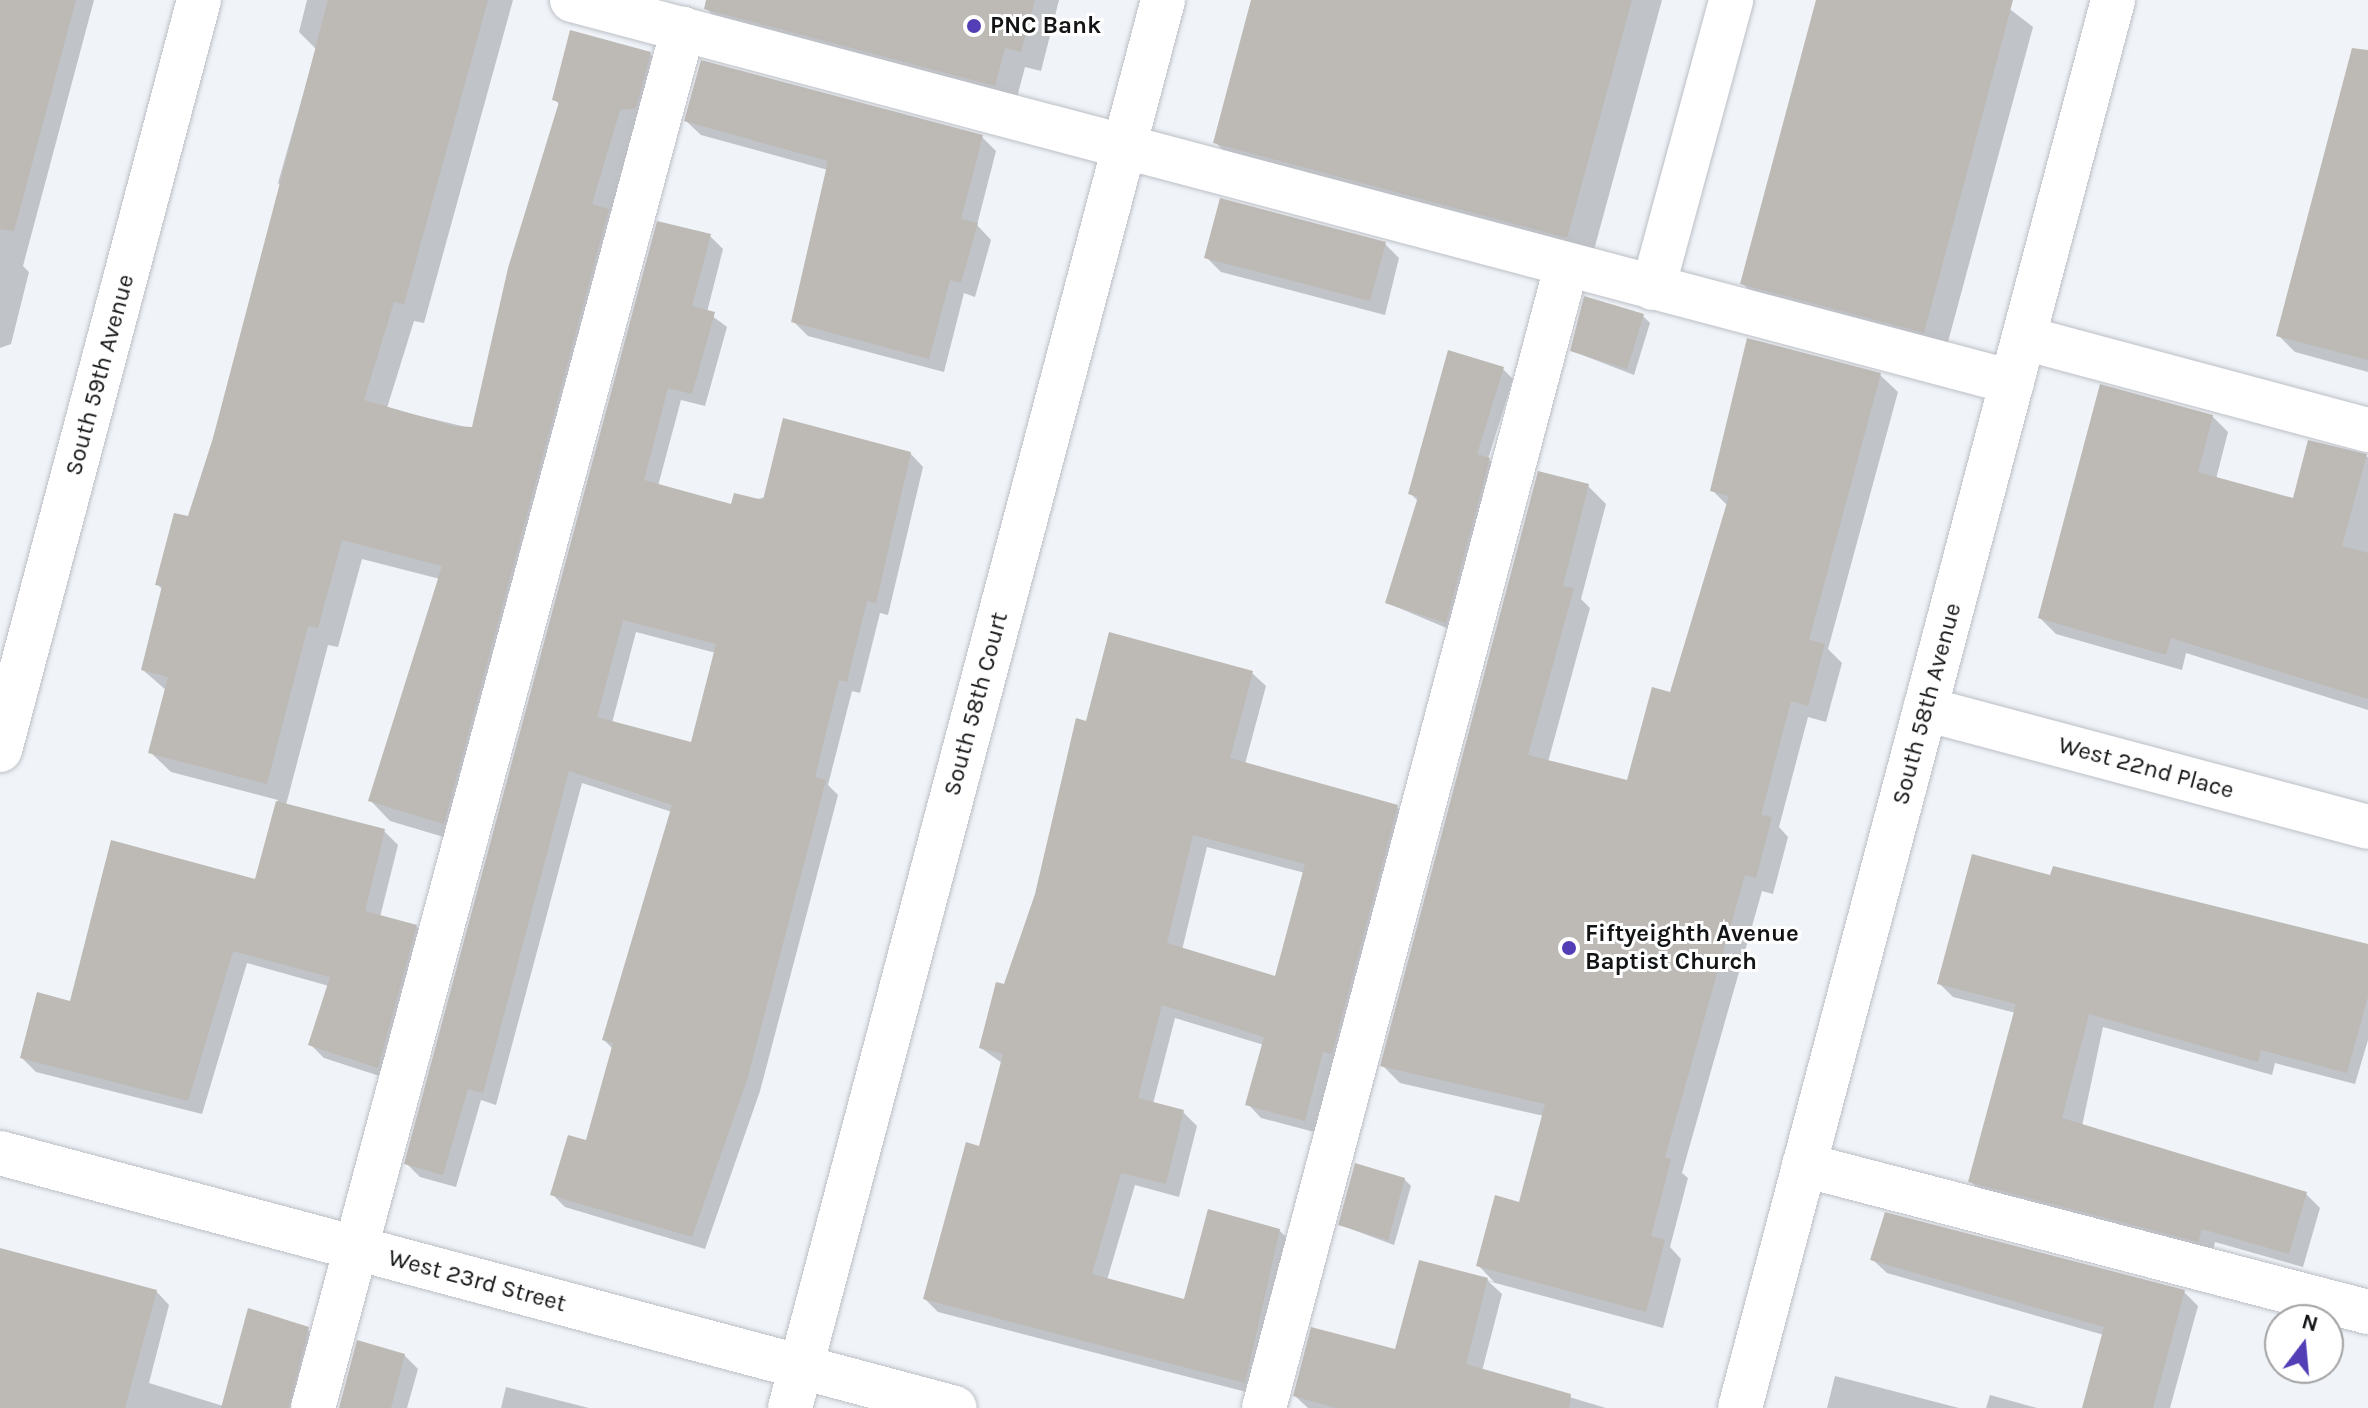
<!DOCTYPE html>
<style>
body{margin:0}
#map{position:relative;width:2368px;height:1408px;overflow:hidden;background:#f0f4f9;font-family:Karla,sans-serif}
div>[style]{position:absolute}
.shadow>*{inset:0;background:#0003}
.building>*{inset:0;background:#bdb9b4}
.roads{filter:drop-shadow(0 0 2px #bcbfc5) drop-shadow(0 0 2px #bcbfc5)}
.minor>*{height:44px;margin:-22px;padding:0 22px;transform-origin:22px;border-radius:22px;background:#fff}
.dots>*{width:22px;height:22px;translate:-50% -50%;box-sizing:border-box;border:4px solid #fff;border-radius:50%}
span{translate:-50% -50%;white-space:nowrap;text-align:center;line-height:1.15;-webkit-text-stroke:6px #fff;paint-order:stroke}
.poi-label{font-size:24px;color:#131416;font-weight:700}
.left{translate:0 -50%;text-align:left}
.street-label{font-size:24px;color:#131416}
.north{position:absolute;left:2264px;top:1304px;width:80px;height:80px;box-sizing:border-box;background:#fff;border:2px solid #a1a1a2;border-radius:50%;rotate:16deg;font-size:22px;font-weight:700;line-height:32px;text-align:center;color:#131416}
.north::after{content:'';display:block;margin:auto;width:28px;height:36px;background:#533eb6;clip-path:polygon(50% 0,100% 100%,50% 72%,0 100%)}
</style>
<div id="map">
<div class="shadow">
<i style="clip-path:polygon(0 0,94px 0,23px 266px,29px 272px,11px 344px,0 348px)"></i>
<i style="clip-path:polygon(307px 0,513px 0,424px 323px,414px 321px,387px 408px,474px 429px,560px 105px,554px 99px,650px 54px,670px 74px,464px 843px,390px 821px,370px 800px,440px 579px,362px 559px,338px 647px,328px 645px,286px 805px,384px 831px,398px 845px,380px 917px,416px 926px,430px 940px,392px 1080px,324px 1058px,310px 1044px,329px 986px,247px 963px,202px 1114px,36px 1072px,22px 1058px,71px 1003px,257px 881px,278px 800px,171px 772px,150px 752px,167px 691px,143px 670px,163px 590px,157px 584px,190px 519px,285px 190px,278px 183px,316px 49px,299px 32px)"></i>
<i style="clip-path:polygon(708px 0,1059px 0,1041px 71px,1025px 67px,1015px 105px,726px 29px,706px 8px)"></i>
<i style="clip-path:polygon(1253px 0,1662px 0,1591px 261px,1239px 166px,1215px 142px)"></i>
<i style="clip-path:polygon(1818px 0,1998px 0,2033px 27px,1945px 353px,1764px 305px,1742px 283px)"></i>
<i style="clip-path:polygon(2368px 98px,2368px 372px,2295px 352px,2278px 335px)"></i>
<i style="clip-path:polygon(686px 121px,982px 137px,996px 151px,977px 225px,991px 240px,975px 297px,964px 293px,944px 372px,808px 336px,794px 322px,828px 170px,701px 135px)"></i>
<i style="clip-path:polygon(evenodd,710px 236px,723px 249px,707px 312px,727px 327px,705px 406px,681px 400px,658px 486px,732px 507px,910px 453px,923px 467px,888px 615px,880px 613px,860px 693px,852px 691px,828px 785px,838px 795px,760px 1091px,705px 1249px,565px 1207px,552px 1194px,587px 1143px,613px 1049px,604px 1040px,672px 812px,582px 783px,496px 1105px,481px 1100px,456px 1187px,420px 1177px,407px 1164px,710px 236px,636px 632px,716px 653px,693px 744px,612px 723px,636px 632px)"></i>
<i style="clip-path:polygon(1385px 244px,1399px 258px,1385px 315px,1221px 272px,1206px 257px)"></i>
<i style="clip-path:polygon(1643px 316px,1650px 323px,1634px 375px,1572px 351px)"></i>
<i style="clip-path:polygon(1503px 369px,1513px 379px,1488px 459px,1499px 469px,1456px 632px,1387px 603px,1419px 502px,1410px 493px)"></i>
<i style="clip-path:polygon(1880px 375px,1898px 392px,1828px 649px,1842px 663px,1826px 722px,1808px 717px,1779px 827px,1788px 837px,1773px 894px,1762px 891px,1682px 1173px,1688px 1178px,1670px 1247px,1681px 1259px,1663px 1328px,1488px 1281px,1502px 1294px,1482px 1371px,1606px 1408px,1308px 1408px,1295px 1396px,1396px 1352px,1420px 1262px,1494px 1282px,1478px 1265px,1520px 1204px,1544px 1116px,1400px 1083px,1383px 1066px,1588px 486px,1606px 504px,1581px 599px,1590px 608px,1548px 762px,1628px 783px,1672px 694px,1728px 506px,1712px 490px)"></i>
<i style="clip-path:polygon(2212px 416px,2228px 432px,2216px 479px,2294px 500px,2310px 442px,2368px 457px,2368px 710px,2186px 653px,2182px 670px,2056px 634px,2040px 618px)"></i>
<i style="clip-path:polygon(evenodd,1252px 673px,1266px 686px,1245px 764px,1397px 807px,1410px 820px,1318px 1133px,1261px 1118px,1248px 1104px,1264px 1045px,1175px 1018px,1153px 1104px,1183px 1112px,1197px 1126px,1179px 1197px,1135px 1185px,1107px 1280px,1185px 1301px,1279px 1230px,1293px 1244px,1258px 1395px,938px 1312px,925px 1299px,981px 1148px,1002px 1063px,981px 1048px,1037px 895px,1087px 723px,1252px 673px,1207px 847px,1305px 873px,1276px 979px,1182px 950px,1207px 847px)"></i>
<i style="clip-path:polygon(2052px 878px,2368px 946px,2368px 1040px,2355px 1084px,2275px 1063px,2272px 1075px,2103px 1027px,2081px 1131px,2306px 1194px,2320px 1208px,2303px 1267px,2215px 1242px,2212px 1255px,1984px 1195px,1970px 1181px,2016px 1013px,1953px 997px,1939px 983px)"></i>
<i style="clip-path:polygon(1404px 1179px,1411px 1186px,1394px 1245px,1340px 1225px)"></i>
<i style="clip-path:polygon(0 1250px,156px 1291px,169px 1305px,149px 1383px,223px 1406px,303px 1325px,317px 1339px,305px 1408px,0 1408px)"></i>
<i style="clip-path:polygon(1873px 1260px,2184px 1292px,2198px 1306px,2170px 1408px,2084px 1408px,2104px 1335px,1887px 1273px)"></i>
<i style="clip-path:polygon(404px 1355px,418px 1369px,407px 1408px,341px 1408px)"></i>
<i style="clip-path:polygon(1835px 1376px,1959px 1408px,1827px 1408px)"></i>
<i style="clip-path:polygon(506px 1387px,589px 1408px,501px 1408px)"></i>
<i style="clip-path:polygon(1990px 1395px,2037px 1408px,1986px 1408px)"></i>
</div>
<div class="building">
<i style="clip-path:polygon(0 0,76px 0,14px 231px,0 229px)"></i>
<i style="clip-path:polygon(328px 0,488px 0,404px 304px,394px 302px,364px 400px,454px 426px,472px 427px,508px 268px,559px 102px,552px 100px,570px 30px,651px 52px,636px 108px,620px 110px,592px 204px,609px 209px,444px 824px,368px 801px,442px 566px,342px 540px,318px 628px,308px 626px,267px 784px,148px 753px,168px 677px,141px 670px,162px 586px,155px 585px,174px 513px,188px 516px,213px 438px)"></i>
<i style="clip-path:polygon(706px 0,1035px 0,1021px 52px,1005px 48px,995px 86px,704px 9px)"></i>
<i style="clip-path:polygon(1251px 0,1632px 0,1567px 238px,1213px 143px)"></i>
<i style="clip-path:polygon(1816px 0,2013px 0,1924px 333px,1740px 284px)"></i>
<i style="clip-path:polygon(2352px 48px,2368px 50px,2368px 360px,2276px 336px)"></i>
<i style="clip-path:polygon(701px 60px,983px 135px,961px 219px,978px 223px,961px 283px,950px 280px,929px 359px,791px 322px,828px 161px,684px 121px)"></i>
<i style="clip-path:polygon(1220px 198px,1386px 242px,1370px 301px,1204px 258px)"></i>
<i style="clip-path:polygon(evenodd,657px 221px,711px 234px,692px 306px,715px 312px,692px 394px,668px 388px,644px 480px,731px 504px,734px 493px,763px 500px,783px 418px,911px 452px,876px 603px,867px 601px,847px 682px,839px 680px,815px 777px,826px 780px,748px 1077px,692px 1237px,550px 1195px,568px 1135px,586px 1140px,613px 1043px,602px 1040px,672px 805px,569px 771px,483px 1093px,468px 1089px,443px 1175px,404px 1164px,657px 221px,623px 620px,716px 644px,691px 742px,597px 717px,623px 620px)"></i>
<i style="clip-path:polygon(1584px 296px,1644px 314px,1627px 369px,1570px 351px)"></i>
<i style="clip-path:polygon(1747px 338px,1881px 373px,1809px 640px,1825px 644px,1808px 706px,1791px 701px,1761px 815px,1772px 817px,1756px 878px,1745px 875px,1665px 1157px,1671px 1159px,1651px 1236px,1665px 1240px,1646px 1312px,1476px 1266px,1495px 1195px,1519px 1202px,1545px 1104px,1380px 1066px,1538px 471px,1589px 484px,1563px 586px,1574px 588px,1528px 755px,1627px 780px,1652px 687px,1670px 692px,1729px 496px,1710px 491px)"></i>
<i style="clip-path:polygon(1448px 350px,1504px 367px,1477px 454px,1490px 458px,1446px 623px,1385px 603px,1418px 497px,1408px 494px)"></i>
<i style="clip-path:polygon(2100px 384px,2213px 415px,2198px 472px,2293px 498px,2308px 440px,2367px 454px,2342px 546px,2368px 553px,2368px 699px,2171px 638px,2166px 655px,2038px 618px)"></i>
<i style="clip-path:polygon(evenodd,1109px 632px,1253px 671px,1230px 758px,1398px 805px,1332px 1054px,1323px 1052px,1305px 1121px,1245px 1105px,1264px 1037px,1162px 1005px,1138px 1098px,1184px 1110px,1166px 1184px,1121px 1173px,1092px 1274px,1184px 1299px,1208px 1209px,1280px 1229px,1245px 1383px,923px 1299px,966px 1142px,979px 1146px,1003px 1054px,979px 1048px,996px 982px,1004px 984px,1035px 894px,1076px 718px,1086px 721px,1109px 632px,1193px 835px,1305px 864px,1275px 976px,1167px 943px,1193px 835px)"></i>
<i style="clip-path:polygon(276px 801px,385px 829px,365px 911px,417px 925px,378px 1068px,308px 1045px,330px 977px,233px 951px,188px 1101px,20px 1058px,37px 992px,70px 1001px,111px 840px,255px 879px)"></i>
<i style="clip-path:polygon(1972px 854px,2050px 875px,2053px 866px,2368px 944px,2368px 996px,2347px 1073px,2261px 1050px,2258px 1062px,2089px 1014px,2062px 1118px,2307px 1192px,2289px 1254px,2202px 1229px,2198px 1242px,1968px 1182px,2016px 1004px,1937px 984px)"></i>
<i style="clip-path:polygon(1355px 1163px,1405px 1178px,1388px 1240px,1338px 1225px)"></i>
<i style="clip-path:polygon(1885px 1212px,2185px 1290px,2153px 1408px,2082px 1408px,2104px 1327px,1870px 1260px)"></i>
<i style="clip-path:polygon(0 1248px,157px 1290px,125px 1408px,0 1408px)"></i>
<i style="clip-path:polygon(1419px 1260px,1488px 1278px,1466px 1364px,1571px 1394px,1569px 1408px,1336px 1408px,1293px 1396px,1311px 1327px,1395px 1349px)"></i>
<i style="clip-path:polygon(248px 1308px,309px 1327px,289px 1408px,221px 1408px)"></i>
<i style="clip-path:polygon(357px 1340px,405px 1354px,391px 1408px,339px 1408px)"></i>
</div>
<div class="roads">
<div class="minor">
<i style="left:572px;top:0;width:1490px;rotate:14.86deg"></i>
<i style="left:1653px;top:288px;width:298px;rotate:-74.8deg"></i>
<i style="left:2024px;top:338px;width:356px;rotate:15deg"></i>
<i style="left:1925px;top:709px;width:458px;rotate:14.9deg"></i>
<i style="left:0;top:750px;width:776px;rotate:-75.14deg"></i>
<i style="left:0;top:1153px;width:988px;rotate:14.95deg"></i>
<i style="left:1804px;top:1165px;width:583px;rotate:14.61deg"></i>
<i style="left:313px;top:1408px;width:1428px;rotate:-74.98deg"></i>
<i style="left:790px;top:1408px;width:1457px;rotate:-75.16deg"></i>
<i style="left:1264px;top:1408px;width:1183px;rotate:-75.17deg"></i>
<i style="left:1740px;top:1408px;width:1457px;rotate:-75.16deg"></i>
</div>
</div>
<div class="dots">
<i style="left:974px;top:26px;background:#533eb6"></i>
<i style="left:1569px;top:948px;background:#533eb6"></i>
</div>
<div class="poi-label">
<span class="left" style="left:990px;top:26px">PNC Bank</span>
<span class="left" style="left:1585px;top:948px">Fiftyeighth Avenue<br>Baptist Church</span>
</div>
<div class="street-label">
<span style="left:100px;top:375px;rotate:-75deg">South 59th Avenue</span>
<span style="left:976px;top:704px;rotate:-75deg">South 58th Court</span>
<span style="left:1927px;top:704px;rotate:-75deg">South 58th Avenue</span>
<span style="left:2146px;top:768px;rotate:15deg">West 22nd Place</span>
<span style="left:477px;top:1281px;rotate:15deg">West 23rd Street</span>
</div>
<div class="north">N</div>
</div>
